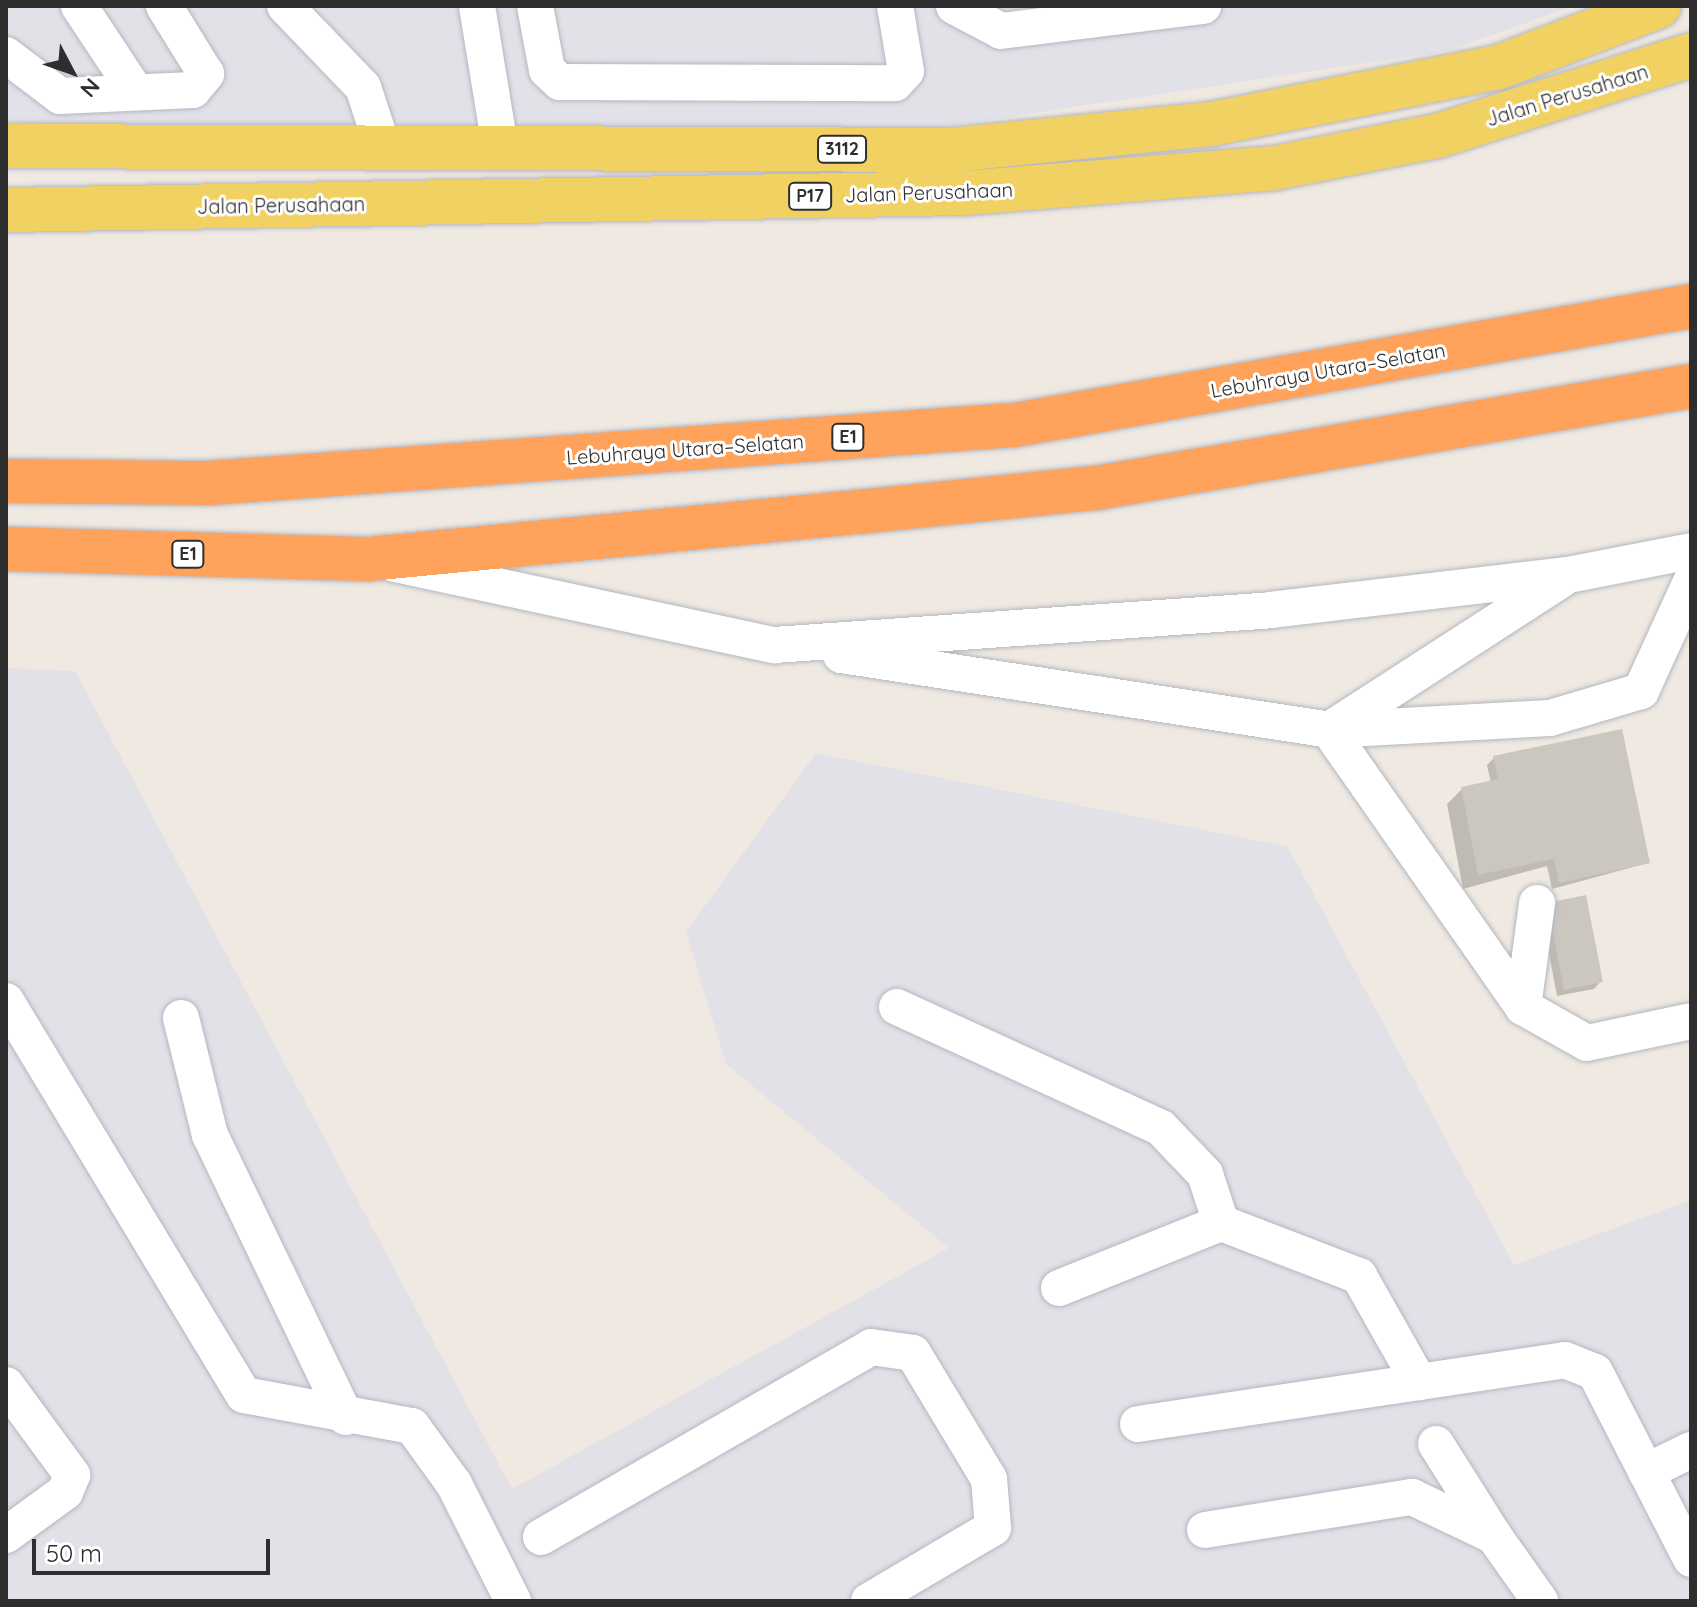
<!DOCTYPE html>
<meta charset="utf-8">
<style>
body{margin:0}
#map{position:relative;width:1697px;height:1607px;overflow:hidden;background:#efe9e1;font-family:Quicksand,sans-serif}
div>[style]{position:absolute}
.industrial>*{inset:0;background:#e3e1e8}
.shadow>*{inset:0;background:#0003}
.building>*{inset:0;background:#cbc7bf}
.roads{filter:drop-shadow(0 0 2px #b4b7c1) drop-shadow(0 0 2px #b4b7c1)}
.minor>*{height:36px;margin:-18px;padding:0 18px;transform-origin:18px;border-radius:18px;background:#fff}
.major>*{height:44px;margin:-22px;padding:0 22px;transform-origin:22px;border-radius:22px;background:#f2d163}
.highway>*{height:44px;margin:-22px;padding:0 22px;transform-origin:22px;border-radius:22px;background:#ffa35c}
span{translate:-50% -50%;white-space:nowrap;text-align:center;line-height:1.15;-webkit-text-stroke:6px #fff;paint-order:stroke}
.shield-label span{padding:2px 6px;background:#fff;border:2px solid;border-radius:6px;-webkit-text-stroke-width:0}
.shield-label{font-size:18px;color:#2e2e2e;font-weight:700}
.street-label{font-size:20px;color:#2e2e2e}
.frame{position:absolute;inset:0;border:8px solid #2e2e2e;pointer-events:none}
.north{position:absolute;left:32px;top:32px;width:80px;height:80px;-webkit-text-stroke:6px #fff;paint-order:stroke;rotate:131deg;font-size:22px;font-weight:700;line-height:32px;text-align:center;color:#2e2e2e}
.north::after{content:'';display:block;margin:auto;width:28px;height:36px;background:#2e2e2e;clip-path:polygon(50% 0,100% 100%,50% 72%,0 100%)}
.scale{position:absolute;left:32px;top:1539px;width:238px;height:36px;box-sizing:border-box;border:4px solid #2e2e2e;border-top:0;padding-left:10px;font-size:24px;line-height:28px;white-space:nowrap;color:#2e2e2e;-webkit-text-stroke:6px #fff;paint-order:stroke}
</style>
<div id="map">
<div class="industrial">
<i style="clip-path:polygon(6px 6px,1574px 6px,1447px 51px,935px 128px,426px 139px,6px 122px)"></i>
<i style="clip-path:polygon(6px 668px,75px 671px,512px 1489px,949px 1248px,726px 1064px,686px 932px,816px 753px,1288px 847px,1514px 1265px,1691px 1200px,1691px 1601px,6px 1601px)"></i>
</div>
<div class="shadow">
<i style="clip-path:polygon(1494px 758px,1648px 863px,1552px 889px,1547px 866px,1463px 889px,1447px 804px,1462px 789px,1491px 783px,1487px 765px)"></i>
<i style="clip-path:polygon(1541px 912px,1601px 981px,1594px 989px,1557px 996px)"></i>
</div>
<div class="building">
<i style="clip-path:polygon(1622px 729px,1650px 863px,1559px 883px,1554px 859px,1478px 875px,1461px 787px,1498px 779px,1493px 756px)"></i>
<i style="clip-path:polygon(1586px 895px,1603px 982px,1564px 990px,1547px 903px)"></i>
</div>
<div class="roads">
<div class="minor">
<i style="left:79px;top:6px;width:103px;rotate:56.5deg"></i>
<i style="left:285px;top:6px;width:112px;rotate:46.1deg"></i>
<i style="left:363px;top:87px;width:64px;rotate:71.8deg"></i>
<i style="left:477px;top:6px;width:143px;rotate:80.7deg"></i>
<i style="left:535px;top:6px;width:65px;rotate:79.4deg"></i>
<i style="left:547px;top:70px;width:18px;rotate:43deg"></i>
<i style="left:560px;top:82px;width:335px;rotate:0.2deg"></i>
<i style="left:895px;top:83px;width:16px;rotate:-47deg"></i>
<i style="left:906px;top:71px;width:66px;rotate:-99.6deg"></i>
<i style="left:954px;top:6px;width:53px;rotate:28deg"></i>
<i style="left:1001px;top:31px;width:204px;rotate:-7.1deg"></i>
<i style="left:6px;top:55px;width:68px;rotate:37.2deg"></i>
<i style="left:60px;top:96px;width:133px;rotate:-2.6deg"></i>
<i style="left:193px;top:90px;width:21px;rotate:-51deg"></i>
<i style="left:206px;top:74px;width:80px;rotate:-121.7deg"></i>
<i style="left:395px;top:564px;width:388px;rotate:12.1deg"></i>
<i style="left:774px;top:645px;width:497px;rotate:-4deg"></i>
<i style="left:1270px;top:610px;width:300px;rotate:-6.7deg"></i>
<i style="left:1568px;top:575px;width:125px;rotate:-11deg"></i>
<i style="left:1561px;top:580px;width:276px;rotate:147.1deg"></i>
<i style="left:1329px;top:730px;width:338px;rotate:55deg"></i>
<i style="left:1523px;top:1007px;width:73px;rotate:29.4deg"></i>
<i style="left:1587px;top:1043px;width:106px;rotate:-11.9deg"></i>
<i style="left:841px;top:655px;width:494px;rotate:8.7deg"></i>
<i style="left:1329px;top:730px;width:221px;rotate:-3.1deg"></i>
<i style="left:1550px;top:718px;width:95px;rotate:-16.5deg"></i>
<i style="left:1641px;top:691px;width:120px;rotate:-65.4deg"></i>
<i style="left:6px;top:1001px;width:460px;rotate:58.9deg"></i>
<i style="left:244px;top:1395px;width:171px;rotate:10.5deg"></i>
<i style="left:412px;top:1426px;width:72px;rotate:54.1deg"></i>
<i style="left:454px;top:1484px;width:131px;rotate:63.2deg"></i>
<i style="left:897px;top:1007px;width:290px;rotate:24.6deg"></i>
<i style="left:1161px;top:1128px;width:64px;rotate:46.3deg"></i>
<i style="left:1205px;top:1174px;width:52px;rotate:71.9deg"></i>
<i style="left:1523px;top:1007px;width:105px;rotate:-82.3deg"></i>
<i style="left:181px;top:1018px;width:121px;rotate:76.1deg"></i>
<i style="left:210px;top:1135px;width:313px;rotate:64.3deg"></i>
<i style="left:1059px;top:1288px;width:175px;rotate:-21.9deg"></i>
<i style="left:1221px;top:1223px;width:148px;rotate:21deg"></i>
<i style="left:1359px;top:1276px;width:122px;rotate:60.5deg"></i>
<i style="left:6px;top:1385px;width:112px;rotate:53.7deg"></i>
<i style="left:72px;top:1475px;width:18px;rotate:112deg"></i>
<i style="left:65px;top:1492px;width:73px;rotate:143.9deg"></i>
<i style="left:1138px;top:1424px;width:432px;rotate:-8.5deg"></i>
<i style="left:1565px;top:1360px;width:32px;rotate:22deg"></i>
<i style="left:1595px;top:1372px;width:210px;rotate:62.8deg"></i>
<i style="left:1436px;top:1444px;width:109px;rotate:57.8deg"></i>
<i style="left:1646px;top:1472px;width:50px;rotate:-26.1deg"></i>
<i style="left:1205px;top:1530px;width:210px;rotate:-9.1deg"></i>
<i style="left:1412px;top:1497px;width:91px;rotate:25.4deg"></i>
<i style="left:1494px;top:1536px;width:80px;rotate:54.7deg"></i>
<i style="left:541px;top:1537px;width:381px;rotate:-29.9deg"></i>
<i style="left:871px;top:1347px;width:42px;rotate:8.1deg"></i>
<i style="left:913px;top:1353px;width:147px;rotate:58.9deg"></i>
<i style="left:989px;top:1479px;width:49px;rotate:85.3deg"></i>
<i style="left:993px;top:1528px;width:144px;rotate:149.5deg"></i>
</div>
<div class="major">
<i style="left:6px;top:146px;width:945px;rotate:0.24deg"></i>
<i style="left:951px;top:150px;width:261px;rotate:-5.7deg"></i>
<i style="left:1211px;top:124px;width:294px;rotate:-11.2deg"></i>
<i style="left:1499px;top:67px;width:171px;rotate:-20.9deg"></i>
<i style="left:6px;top:210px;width:959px;rotate:-1.02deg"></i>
<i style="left:965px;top:193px;width:311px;rotate:-4.6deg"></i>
<i style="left:1275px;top:168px;width:165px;rotate:-11.2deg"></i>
<i style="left:1437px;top:136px;width:267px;rotate:-17.7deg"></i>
</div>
<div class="highway">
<i style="left:6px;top:481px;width:203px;rotate:0.6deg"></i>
<i style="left:209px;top:483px;width:808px;rotate:-4.12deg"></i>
<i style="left:1015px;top:425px;width:686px;rotate:-9.98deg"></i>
<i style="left:6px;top:549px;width:363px;rotate:1.6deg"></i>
<i style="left:369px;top:559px;width:492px;rotate:-5.5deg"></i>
<i style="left:859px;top:512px;width:238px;rotate:-5.8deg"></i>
<i style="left:1096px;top:488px;width:604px;rotate:-9.73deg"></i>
</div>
</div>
<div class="shield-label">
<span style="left:842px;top:149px">3112</span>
<span style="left:810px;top:196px">P17</span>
<span style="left:848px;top:437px">E1</span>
<span style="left:188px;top:554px">E1</span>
</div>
<div class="street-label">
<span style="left:1567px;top:95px;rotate:-17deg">Jalan Perusahaan</span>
<span style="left:929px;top:192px;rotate:-2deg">Jalan Perusahaan</span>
<span style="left:281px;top:205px;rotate:-1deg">Jalan Perusahaan</span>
<span style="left:1328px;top:370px;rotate:-10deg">Lebuhraya Utara–Selatan</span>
<span style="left:685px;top:449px;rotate:-4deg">Lebuhraya Utara–Selatan</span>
</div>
<div class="frame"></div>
<div class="north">N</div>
<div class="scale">50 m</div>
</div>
